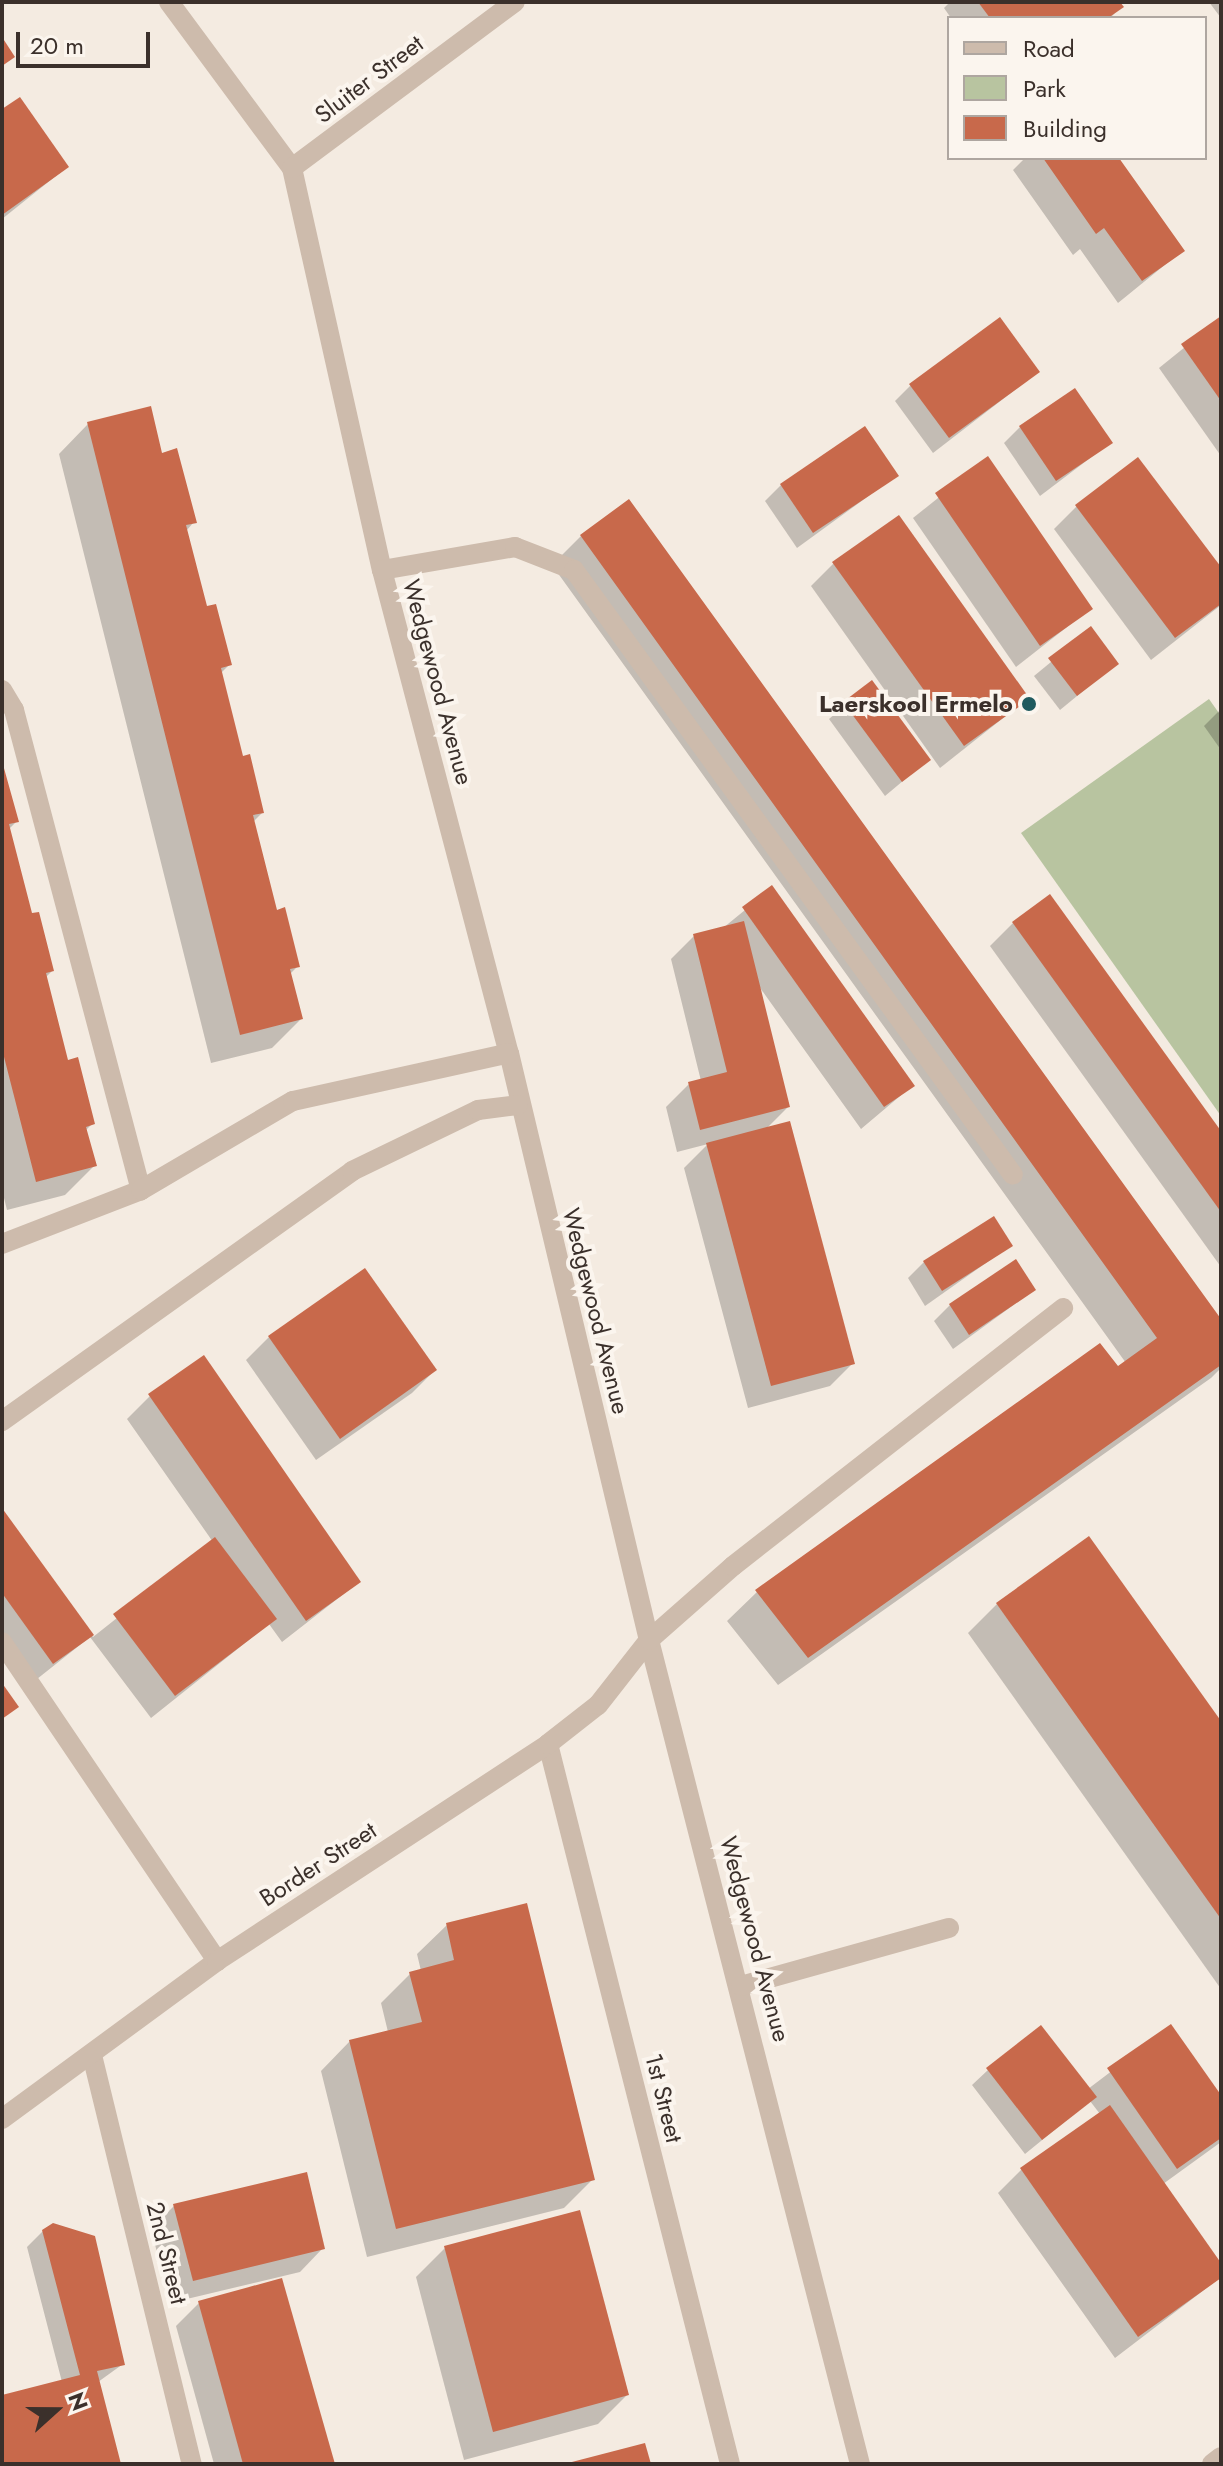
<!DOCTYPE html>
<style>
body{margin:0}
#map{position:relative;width:1223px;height:2466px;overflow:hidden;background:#f4ebe1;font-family:Jost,sans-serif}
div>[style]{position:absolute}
.green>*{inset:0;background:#b8c4a0}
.shadow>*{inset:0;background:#0003}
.building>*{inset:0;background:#c8694b}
.minor>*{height:20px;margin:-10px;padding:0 10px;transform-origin:10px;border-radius:10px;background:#cdbbac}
.dots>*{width:22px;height:22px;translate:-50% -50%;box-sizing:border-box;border:4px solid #fbf5ee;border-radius:50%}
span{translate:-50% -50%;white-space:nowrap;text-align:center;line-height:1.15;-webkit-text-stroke:8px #fbf5ee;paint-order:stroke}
.street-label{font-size:24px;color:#3b302b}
.poi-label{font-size:24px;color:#3b302b;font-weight:700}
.right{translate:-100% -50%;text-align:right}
.frame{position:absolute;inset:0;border:4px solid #3b302b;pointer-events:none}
.legend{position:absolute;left:947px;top:16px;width:260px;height:144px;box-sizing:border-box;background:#fbf5ee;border:2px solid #aea6a0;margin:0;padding:10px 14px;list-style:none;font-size:24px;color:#3b302b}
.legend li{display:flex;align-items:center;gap:16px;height:40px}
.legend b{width:40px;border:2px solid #aea6a0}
.north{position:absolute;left:16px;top:2370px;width:80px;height:80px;-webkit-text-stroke:6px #fbf5ee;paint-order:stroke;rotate:69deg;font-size:22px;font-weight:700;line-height:32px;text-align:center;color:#3b302b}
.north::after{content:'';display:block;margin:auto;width:28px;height:36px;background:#3b302b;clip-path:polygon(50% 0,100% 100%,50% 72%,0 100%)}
.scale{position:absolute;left:16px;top:32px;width:134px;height:36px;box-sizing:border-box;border:4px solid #3b302b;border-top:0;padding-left:10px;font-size:24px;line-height:28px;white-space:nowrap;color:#3b302b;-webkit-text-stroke:6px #fbf5ee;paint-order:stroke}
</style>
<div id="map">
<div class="green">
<i style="clip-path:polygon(1209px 699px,1221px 716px,1221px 1116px,1021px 833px)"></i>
</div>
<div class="shadow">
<i style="clip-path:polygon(950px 2px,1117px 2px,1121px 7px,1110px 18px,951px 18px,944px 8px)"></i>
<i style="clip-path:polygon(1209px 2px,1221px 2px,1221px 18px)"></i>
<i style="clip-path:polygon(2px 112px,67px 167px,2px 219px)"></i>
<i style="clip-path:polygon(1025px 158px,1117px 158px,1182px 251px,1118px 303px,1080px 249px,1073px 255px,1013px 170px)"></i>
<i style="clip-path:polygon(1221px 318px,1221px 456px,1159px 368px)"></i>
<i style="clip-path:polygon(1038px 372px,933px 453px,895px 401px,911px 385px)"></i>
<i style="clip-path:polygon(88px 424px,161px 455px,194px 522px,186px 531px,206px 609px,229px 665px,221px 673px,242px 758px,262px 813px,253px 822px,275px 912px,298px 966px,290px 974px,301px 1019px,272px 1048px,211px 1063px,59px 454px)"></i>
<i style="clip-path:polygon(1020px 427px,1110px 443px,1040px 496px,1004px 443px)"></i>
<i style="clip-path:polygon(987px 459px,1090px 609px,1016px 667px,913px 518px)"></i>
<i style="clip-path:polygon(896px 476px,797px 548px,765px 501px,781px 485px)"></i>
<i style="clip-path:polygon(1077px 506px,1221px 570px,1221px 605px,1151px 660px,1054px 529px)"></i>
<i style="clip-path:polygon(581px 536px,1221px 1323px,1221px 1368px,1211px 1378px,778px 1685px,727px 1621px,757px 1592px,1126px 1363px,552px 565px)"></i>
<i style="clip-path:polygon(834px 563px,1027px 699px,940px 768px,811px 586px)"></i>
<i style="clip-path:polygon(1091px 629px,1116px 664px,1060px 710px,1034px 676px)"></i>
<i style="clip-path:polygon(871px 683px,928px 760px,885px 796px,829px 719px)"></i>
<i style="clip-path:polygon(1221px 709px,1221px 750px,1204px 726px)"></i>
<i style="clip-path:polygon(2px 777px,17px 821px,8px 830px,30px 915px,52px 971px,45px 978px,66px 1062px,93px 1123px,85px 1131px,94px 1166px,65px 1195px,7px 1210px,2px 1190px)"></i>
<i style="clip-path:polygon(772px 888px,912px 1086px,861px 1129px,758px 985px,788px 1107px,765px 1130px,853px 1363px,830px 1386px,748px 1408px,684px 1168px,708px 1144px,677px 1152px,666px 1107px,689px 1084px,701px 1081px,671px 959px,694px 936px,723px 928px)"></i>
<i style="clip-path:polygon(1013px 923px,1221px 1135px,1221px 1267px,990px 946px)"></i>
<i style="clip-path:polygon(1010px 1246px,925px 1306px,908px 1278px,924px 1262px)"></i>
<i style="clip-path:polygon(1034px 1290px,953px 1349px,934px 1321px,950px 1305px)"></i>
<i style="clip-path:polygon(269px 1337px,435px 1370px,412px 1393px,316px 1460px,246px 1360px)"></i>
<i style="clip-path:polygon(150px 1396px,359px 1582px,282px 1642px,269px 1624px,151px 1718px,90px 1637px,37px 1679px,2px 1630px,2px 1511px,93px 1637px,213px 1542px,127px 1419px)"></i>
<i style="clip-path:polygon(997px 1604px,1221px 1724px,1221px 1989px,968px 1633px)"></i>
<i style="clip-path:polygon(447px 1925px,593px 2179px,564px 2208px,367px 2257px,321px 2071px,350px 2041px,388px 2032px,381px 2003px,410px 1974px,421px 1971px,417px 1954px)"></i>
<i style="clip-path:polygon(1171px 2026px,1221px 2098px,1221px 2142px,1163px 2184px,1221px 2267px,1221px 2277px,1115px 2358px,998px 2193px,1021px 2170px,1100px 2114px,1090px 2101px,1025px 2154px,972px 2085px,988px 2070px,1088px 2089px)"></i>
<i style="clip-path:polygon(174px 2206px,323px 2248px,300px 2272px,170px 2303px,151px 2229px)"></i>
<i style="clip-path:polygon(43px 2231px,123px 2364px,98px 2382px,119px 2464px,2px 2464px,2px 2397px,62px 2382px,27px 2247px)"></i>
<i style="clip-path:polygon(445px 2248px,627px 2395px,598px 2424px,464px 2460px,416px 2277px)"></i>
<i style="clip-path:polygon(199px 2303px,333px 2464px,214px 2464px,176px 2326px)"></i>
</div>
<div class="building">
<i style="clip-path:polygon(978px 2px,1120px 2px,1124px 7px,1108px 18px,990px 18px)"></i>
<i style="clip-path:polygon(2px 37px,15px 57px,2px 66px)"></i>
<i style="clip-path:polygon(20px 97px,69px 167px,2px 215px,2px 109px)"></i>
<i style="clip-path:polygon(1043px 158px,1119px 158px,1185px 251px,1142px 281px,1104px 228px,1096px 234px)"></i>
<i style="clip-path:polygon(1221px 316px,1221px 401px,1181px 344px)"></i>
<i style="clip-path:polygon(1000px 317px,1040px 372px,949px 438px,909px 384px)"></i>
<i style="clip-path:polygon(1075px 388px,1113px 443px,1056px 481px,1019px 426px)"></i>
<i style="clip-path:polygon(151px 406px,162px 453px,177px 448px,197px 523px,186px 525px,207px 606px,216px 604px,232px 665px,221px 668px,243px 756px,250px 754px,264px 813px,253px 815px,277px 910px,285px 907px,300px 967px,290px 969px,303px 1019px,240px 1035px,87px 422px)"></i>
<i style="clip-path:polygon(865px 426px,899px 476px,813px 533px,780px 484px)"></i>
<i style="clip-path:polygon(988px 456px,1093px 609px,1040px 646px,935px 493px)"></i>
<i style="clip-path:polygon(1138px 457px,1221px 567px,1221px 604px,1175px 638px,1075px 505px)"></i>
<i style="clip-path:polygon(629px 499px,1221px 1319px,1221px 1365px,808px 1658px,755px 1590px,1100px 1343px,1118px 1366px,1157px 1338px,580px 535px)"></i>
<i style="clip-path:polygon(899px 515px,1030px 699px,964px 746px,832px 562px)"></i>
<i style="clip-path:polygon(1091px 626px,1119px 664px,1077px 696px,1048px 658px)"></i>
<i style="clip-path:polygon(872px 680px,931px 760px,902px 782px,843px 702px)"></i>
<i style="clip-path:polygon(2px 761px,19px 822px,9px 824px,32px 913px,39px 912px,54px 971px,46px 973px,68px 1060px,78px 1057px,95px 1124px,86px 1127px,97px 1166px,36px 1182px,2px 1049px)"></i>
<i style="clip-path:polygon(772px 885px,915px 1086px,884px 1107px,742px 907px)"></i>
<i style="clip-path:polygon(1050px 894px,1221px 1131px,1221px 1212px,1012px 922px)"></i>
<i style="clip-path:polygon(744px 921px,790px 1107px,700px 1130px,688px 1082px,727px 1072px,693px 934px)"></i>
<i style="clip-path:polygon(790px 1121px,855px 1364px,771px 1386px,706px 1143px)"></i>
<i style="clip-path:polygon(994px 1216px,1013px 1246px,942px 1291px,923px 1261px)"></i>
<i style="clip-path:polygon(1016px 1259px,1036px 1290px,969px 1335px,949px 1304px)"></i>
<i style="clip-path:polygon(365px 1268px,437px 1370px,340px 1439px,268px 1336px)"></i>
<i style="clip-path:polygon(204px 1355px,361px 1582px,306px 1621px,148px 1394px)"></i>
<i style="clip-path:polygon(2px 1508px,94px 1635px,53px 1664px,2px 1593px)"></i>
<i style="clip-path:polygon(1089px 1536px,1221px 1721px,1221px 1919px,996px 1603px)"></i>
<i style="clip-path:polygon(215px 1537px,277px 1619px,175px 1696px,113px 1614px)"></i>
<i style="clip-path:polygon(2px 1683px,19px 1707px,2px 1719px)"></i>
<i style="clip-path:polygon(527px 1903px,595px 2180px,396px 2229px,349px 2040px,422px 2022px,409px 1972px,454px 1960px,446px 1923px)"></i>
<i style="clip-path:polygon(1171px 2024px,1221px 2095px,1221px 2138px,1177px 2169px,1107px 2068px)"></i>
<i style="clip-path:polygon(1041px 2025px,1097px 2097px,1042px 2140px,986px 2068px)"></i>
<i style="clip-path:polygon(1110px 2105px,1221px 2263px,1221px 2278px,1138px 2337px,1020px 2168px)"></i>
<i style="clip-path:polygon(307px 2172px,325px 2249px,193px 2281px,173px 2204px)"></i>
<i style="clip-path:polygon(580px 2210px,629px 2395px,493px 2432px,444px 2246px)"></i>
<i style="clip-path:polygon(53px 2223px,95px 2236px,125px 2365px,97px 2371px,121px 2464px,2px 2464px,2px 2395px,80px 2375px,42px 2230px)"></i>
<i style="clip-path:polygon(282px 2278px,335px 2464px,243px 2464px,198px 2301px)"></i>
<i style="clip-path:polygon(645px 2443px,651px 2464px,568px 2464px,568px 2463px)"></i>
</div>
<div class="minor">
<i style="left:169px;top:2px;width:207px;rotate:53.5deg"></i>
<i style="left:292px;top:168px;width:412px;rotate:77.4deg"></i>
<i style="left:382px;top:570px;width:499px;rotate:75.3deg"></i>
<i style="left:509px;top:1053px;width:603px;rotate:76.59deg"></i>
<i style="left:649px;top:1640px;width:851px;rotate:75.64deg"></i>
<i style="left:292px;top:168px;width:278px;rotate:-36.7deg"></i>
<i style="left:382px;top:570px;width:135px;rotate:-9.8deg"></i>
<i style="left:515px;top:547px;width:63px;rotate:21.3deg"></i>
<i style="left:574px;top:570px;width:747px;rotate:54.03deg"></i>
<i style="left:2px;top:690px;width:23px;rotate:59deg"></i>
<i style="left:14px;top:710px;width:497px;rotate:75.2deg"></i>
<i style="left:2px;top:1244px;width:149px;rotate:-21.2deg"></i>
<i style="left:141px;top:1190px;width:176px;rotate:-30.4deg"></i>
<i style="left:293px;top:1101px;width:221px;rotate:-12.5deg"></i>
<i style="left:2px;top:1421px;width:430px;rotate:-35.5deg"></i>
<i style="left:352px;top:1171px;width:140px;rotate:-25.8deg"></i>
<i style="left:478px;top:1110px;width:40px;rotate:-7.1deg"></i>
<i style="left:2px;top:1642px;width:385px;rotate:56deg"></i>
<i style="left:548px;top:1744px;width:743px;rotate:75.81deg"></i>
<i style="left:741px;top:1986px;width:216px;rotate:-15.6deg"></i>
<i style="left:92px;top:2055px;width:421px;rotate:76.3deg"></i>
<i style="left:2px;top:2119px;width:267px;rotate:-36.3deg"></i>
<i style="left:217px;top:1961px;width:396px;rotate:-33.2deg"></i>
<i style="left:548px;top:1744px;width:63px;rotate:-38deg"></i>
<i style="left:598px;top:1705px;width:83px;rotate:-51.9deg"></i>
<i style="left:649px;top:1640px;width:112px;rotate:-41.4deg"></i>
<i style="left:733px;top:1566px;width:419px;rotate:-38deg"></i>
<i style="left:1212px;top:2464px;width:11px;rotate:-38deg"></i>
</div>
<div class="dots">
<i style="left:1029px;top:704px;background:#1f5a5e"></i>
</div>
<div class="street-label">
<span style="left:369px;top:79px;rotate:-37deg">Sluiter Street</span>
<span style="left:438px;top:682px;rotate:75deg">Wedgewood Avenue</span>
<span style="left:596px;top:1311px;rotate:76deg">Wedgewood Avenue</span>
<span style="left:318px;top:1864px;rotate:-33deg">Border Street</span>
<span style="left:755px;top:1939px;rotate:75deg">Wedgewood Avenue</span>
<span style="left:664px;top:2098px;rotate:76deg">1st Street</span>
<span style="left:167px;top:2253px;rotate:76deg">2nd Street</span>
</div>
<div class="poi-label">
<span class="right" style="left:1013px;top:704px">Laerskool Ermelo</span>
</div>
<div class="frame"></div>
<ul class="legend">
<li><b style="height:10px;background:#cdbbac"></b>Road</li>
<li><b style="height:22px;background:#b8c4a0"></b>Park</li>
<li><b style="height:22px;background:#c8694b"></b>Building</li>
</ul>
<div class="north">N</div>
<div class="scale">20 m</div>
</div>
